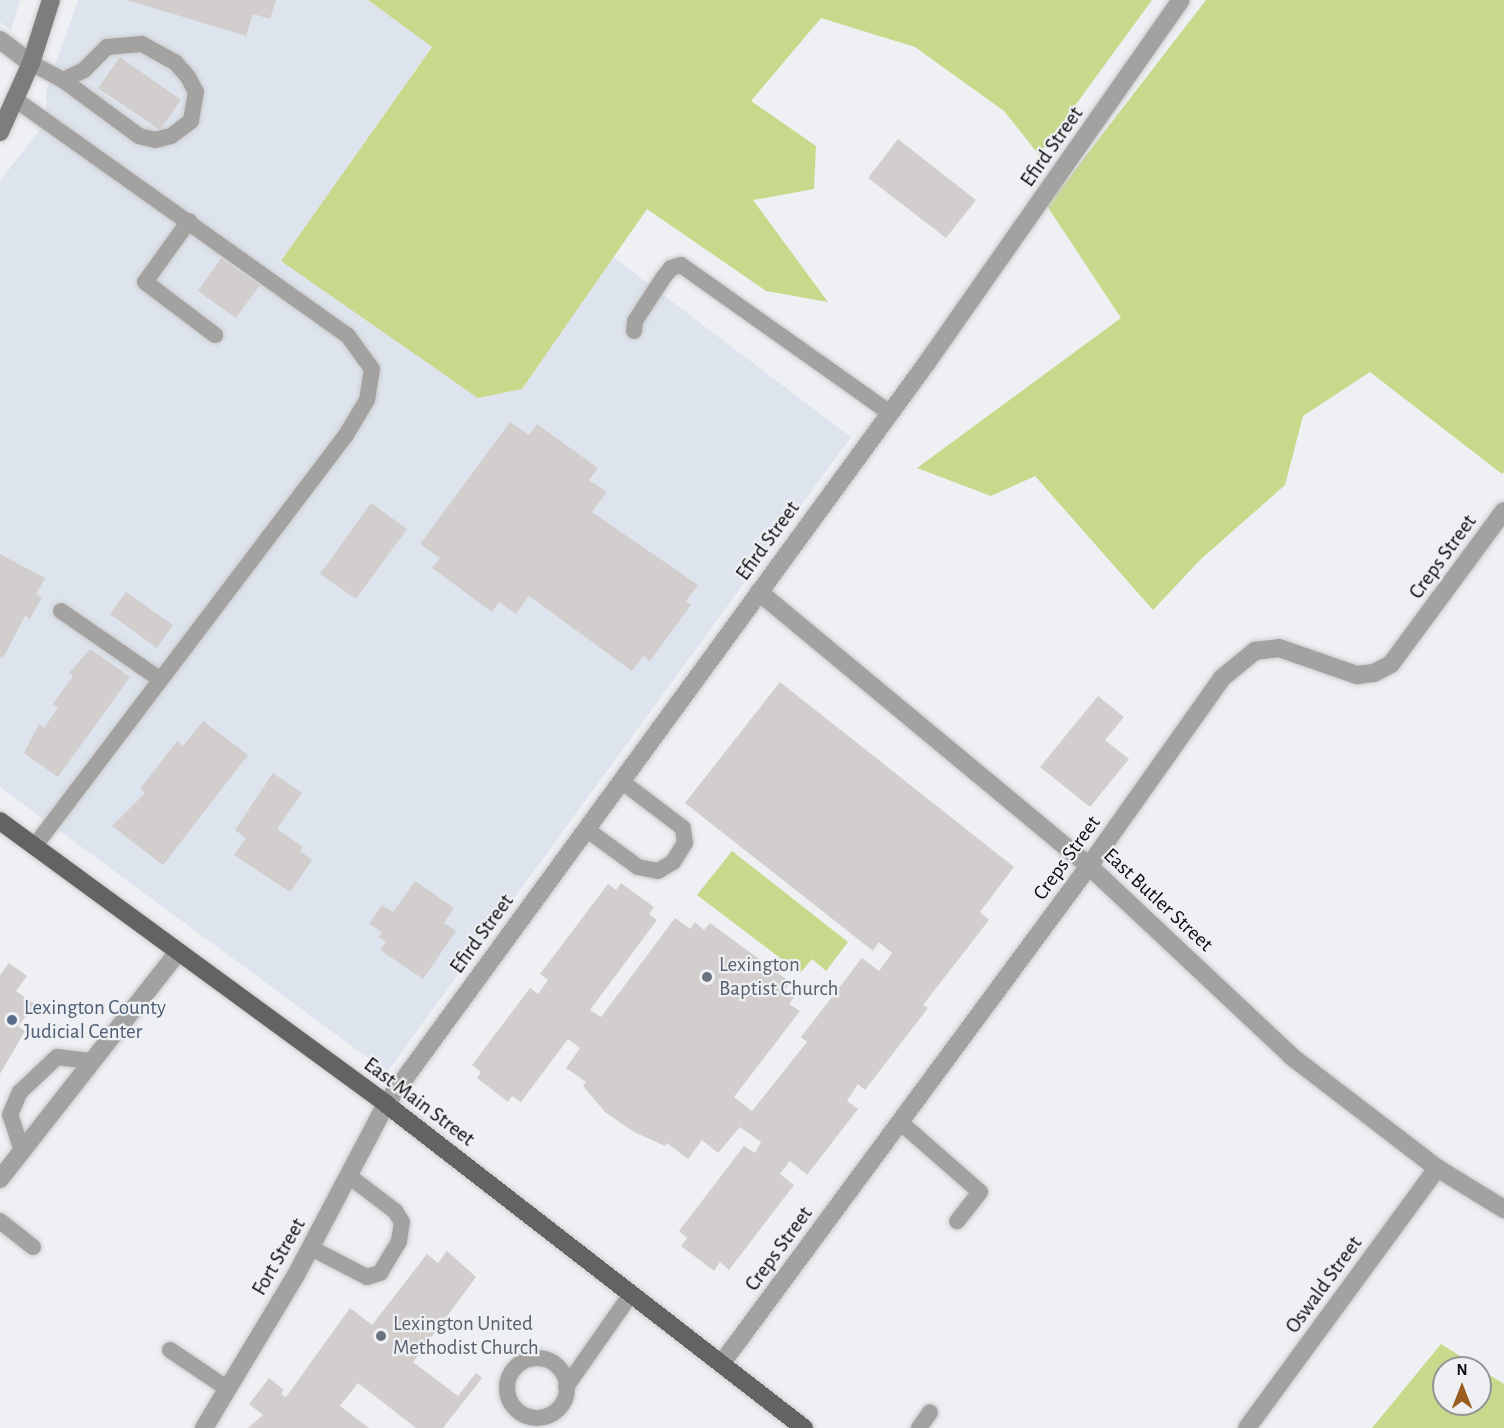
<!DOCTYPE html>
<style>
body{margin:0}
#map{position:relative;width:1504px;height:1428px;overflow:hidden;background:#eef0f3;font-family:"Alegreya Sans",sans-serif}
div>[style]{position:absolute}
.built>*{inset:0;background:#dee4ed}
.green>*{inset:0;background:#c8d98c}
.building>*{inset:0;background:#d2cecd}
.roads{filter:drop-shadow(0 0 2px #caccce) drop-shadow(0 0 2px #caccce)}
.service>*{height:16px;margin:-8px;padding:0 8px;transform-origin:8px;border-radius:8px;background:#a3a2a1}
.service>.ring{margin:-8px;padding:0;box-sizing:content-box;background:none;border:16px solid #a3a2a1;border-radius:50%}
.minor>*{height:18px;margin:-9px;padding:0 9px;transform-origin:9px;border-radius:9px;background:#a3a2a1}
.secondary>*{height:18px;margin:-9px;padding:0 9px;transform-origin:9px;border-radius:9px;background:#7e7d7b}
.primary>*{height:18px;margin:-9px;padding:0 9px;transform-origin:9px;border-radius:9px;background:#646361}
.dots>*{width:16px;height:16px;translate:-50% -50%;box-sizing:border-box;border:3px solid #eef0f3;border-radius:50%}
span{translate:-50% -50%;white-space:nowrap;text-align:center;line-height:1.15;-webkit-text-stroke:4.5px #eef0f3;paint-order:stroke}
.street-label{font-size:21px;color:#0c0c0d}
.worship-label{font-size:21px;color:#5b616d}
.left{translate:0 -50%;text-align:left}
.service-label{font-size:21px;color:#4e5e75}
.north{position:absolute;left:1432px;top:1356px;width:60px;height:60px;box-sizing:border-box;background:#eef0f3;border:2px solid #949597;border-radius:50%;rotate:0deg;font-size:16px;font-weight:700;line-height:24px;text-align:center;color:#0c0c0d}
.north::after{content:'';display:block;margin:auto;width:21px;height:27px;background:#9a5d20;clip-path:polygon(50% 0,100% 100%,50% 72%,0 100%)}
</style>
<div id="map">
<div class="built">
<i style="clip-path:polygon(0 0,20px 0,11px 30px,0 22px)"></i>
<i style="clip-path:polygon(78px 0,368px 0,432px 46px,281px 262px,522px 389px,613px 257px,851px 437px,387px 1072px,0 787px,0 181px,47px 120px,46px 92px)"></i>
</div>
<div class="green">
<i style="clip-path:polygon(368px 0,1152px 0,1039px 155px,1004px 111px,915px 47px,821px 18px,751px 101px,816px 146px,814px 189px,753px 200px,828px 302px,766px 291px,647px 209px,522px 389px,478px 398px,281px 261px,432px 47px)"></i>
<i style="clip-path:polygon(1206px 0,1504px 0,1504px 472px,1502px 474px,1370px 372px,1303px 416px,1285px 485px,1200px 560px,1153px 610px,1035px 476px,991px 496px,917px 468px,1121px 318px,1047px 206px)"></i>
<i style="clip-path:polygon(732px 851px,848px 942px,826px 971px,812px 959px,800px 973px,697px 895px)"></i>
<i style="clip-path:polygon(1441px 1344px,1479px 1368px,1444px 1368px,1444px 1404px,1480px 1404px,1480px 1369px,1504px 1384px,1504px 1428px,1372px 1428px)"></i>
</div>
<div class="building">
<i style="clip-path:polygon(127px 0,276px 0,270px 19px,253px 14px,246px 36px)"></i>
<i style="clip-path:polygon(120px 57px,181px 100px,160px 130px,98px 88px)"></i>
<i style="clip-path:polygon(898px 139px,976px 200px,946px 238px,868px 178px)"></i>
<i style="clip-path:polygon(221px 258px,260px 285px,236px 318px,198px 291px)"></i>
<i style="clip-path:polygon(510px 422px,529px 435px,537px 424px,598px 468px,589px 480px,607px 492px,592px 512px,698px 585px,686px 601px,691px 605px,650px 661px,643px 656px,632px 671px,529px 596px,516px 614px,499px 602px,492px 612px,432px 568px,440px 558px,420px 544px)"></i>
<i style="clip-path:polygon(371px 503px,407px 529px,356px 599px,320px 574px)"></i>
<i style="clip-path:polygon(0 554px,45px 578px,36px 594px,42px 597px,30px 619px,25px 616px,3px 658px,0 656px)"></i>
<i style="clip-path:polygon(126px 592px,173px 625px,157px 648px,110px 614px)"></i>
<i style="clip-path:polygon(90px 649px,130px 677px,58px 777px,24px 753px,39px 724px,44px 728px,58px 708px,53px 704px,73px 676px,69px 673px)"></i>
<i style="clip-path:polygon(780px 682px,1014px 867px,980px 912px,989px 920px,923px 1005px,928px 1008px,865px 1090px,858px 1084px,847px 1101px,858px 1109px,807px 1175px,790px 1161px,780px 1174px,794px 1185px,729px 1270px,720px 1262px,714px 1271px,681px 1246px,687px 1238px,679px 1231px,744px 1146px,755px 1153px,761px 1142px,740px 1127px,718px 1153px,702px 1140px,688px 1159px,667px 1143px,665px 1146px,634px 1132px,605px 1112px,583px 1086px,586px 1082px,566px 1068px,580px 1048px,568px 1039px,521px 1102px,512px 1096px,508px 1102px,477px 1078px,481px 1072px,472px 1065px,530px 988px,538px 994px,548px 980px,540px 974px,608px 884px,616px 890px,621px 883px,654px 907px,649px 914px,657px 920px,590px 1010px,601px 1017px,675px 918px,690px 929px,695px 922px,704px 930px,710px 923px,790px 982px,785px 990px,795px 996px,789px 1004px,800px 1011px,734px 1097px,752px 1111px,807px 1042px,801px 1037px,862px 958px,879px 971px,892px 953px,879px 942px,873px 951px,685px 803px)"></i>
<i style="clip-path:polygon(1098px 696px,1124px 717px,1105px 740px,1129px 759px,1090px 807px,1040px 767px)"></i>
<i style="clip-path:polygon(203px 721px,248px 755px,163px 865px,112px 826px,145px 793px,140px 789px,177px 741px,183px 746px)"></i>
<i style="clip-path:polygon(273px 773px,302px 793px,277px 829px,303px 847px,300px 851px,312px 860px,290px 892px,234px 855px,246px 838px,235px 830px)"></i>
<i style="clip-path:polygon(415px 881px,454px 908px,444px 923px,456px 931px,423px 979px,380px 950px,386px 942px,379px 937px,382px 932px,369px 924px,382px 905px,393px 912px)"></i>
<i style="clip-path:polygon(9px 963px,27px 976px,16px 991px,36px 1005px,18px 1026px,25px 1031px,0 1074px,0 975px)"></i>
<i style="clip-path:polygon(447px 1251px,476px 1277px,413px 1362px,458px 1396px,476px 1373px,482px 1378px,443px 1428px,416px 1428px,358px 1383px,340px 1406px,369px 1428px,248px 1428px,263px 1415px,249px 1404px,269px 1378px,284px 1390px,281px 1394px,286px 1397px,350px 1308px,372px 1325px,427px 1254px,438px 1263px)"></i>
</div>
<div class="roads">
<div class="service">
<i style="left:31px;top:63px;width:36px;rotate:28deg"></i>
<i style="left:63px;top:80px;width:23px;rotate:-25deg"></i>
<i style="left:84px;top:70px;width:33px;rotate:-45deg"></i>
<i style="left:107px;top:47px;width:35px;rotate:-5deg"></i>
<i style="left:142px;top:44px;width:38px;rotate:29deg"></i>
<i style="left:175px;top:62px;width:20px;rotate:49deg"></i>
<i style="left:188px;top:77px;width:17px;rotate:62deg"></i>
<i style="left:196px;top:92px;width:29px;rotate:100deg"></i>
<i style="left:191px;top:121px;width:25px;rotate:143deg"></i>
<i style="left:171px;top:136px;width:16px;rotate:166deg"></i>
<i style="left:155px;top:140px;width:16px;rotate:-166deg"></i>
<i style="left:139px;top:136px;width:94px;rotate:-143.6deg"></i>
<i style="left:16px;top:100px;width:407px;rotate:35.4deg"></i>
<i style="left:348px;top:336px;width:41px;rotate:54deg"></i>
<i style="left:372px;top:369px;width:31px;rotate:99deg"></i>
<i style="left:367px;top:400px;width:41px;rotate:121deg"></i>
<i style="left:346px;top:435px;width:517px;rotate:127.14deg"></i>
<i style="left:189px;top:221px;width:75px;rotate:125.8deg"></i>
<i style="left:145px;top:282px;width:88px;rotate:37.1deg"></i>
<i style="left:634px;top:331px;width:10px;rotate:-84deg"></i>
<i style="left:635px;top:321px;width:51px;rotate:-56.9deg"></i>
<i style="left:663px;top:278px;width:13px;rotate:-51deg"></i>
<i style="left:671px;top:268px;width:10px;rotate:-17deg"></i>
<i style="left:681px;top:265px;width:255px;rotate:35.3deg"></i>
<i style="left:61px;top:611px;width:118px;rotate:34.6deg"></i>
<i style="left:586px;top:829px;width:64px;rotate:36.2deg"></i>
<i style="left:638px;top:867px;width:20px;rotate:11deg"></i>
<i style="left:658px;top:871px;width:17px;rotate:-31deg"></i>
<i style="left:673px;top:862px;width:22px;rotate:-58deg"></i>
<i style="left:685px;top:843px;width:15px;rotate:-98deg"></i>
<i style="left:683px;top:828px;width:78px;rotate:-142.8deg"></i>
<i style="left:900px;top:1122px;width:106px;rotate:41.2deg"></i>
<i style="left:980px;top:1192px;width:37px;rotate:128deg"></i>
<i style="left:22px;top:1151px;width:38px;rotate:-108deg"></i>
<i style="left:10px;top:1115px;width:25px;rotate:-67deg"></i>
<i style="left:20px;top:1092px;width:51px;rotate:-43.4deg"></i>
<i style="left:57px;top:1057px;width:35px;rotate:7deg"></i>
<i style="left:0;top:1221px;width:42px;rotate:38.2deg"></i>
<i style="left:311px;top:1248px;width:63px;rotate:27.4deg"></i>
<i style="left:367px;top:1277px;width:14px;rotate:-17deg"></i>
<i style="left:380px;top:1273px;width:37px;rotate:-59deg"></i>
<i style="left:399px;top:1241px;width:19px;rotate:-81deg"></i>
<i style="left:402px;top:1222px;width:13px;rotate:-122deg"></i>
<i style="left:395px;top:1211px;width:56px;rotate:-142.9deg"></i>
<i style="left:170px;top:1350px;width:70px;rotate:33.9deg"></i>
<i class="ring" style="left:507px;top:1358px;width:44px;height:44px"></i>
<i style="left:566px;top:1387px;width:113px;rotate:-55deg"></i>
<i style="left:919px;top:1428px;width:19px;rotate:-55deg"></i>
</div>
<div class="minor">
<i style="left:0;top:40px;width:39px;rotate:37deg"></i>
<i style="left:759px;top:592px;width:429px;rotate:39.7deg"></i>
<i style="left:1089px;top:866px;width:277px;rotate:43.2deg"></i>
<i style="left:1291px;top:1056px;width:184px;rotate:37.5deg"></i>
<i style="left:1437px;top:1168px;width:79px;rotate:31.5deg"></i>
<i style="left:0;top:1179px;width:288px;rotate:-51.9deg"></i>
<i style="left:722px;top:1363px;width:618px;rotate:-53.56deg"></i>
<i style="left:1089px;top:866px;width:230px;rotate:-54.7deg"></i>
<i style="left:1222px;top:678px;width:43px;rotate:-39.3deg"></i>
<i style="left:1255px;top:651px;width:24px;rotate:-7deg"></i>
<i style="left:1279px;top:648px;width:83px;rotate:19.1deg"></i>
<i style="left:1357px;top:675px;width:17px;rotate:-7deg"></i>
<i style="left:1374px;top:673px;width:19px;rotate:-28deg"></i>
<i style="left:1391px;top:664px;width:190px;rotate:-53.6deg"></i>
<i style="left:204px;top:1428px;width:179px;rotate:-59deg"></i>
<i style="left:296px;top:1275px;width:193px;rotate:-62.2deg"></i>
<i style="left:386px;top:1104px;width:916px;rotate:-53.88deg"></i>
<i style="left:926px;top:364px;width:444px;rotate:-55deg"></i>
<i style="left:1247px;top:1428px;width:322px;rotate:-53.8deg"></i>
</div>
<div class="secondary">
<i style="left:0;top:132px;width:76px;rotate:-65.8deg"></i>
<i style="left:31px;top:63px;width:66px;rotate:-72.4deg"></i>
</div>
<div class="primary">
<i style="left:0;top:821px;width:479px;rotate:36.2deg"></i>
<i style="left:386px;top:1104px;width:529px;rotate:37.78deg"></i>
</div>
</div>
<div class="dots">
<i style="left:707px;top:977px;background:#6b7280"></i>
<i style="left:12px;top:1020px;background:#5c6f8a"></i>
<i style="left:381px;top:1336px;background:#6b7280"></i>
</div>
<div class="street-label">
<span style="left:1052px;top:147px;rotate:-55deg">Efird Street</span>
<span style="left:768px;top:541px;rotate:-54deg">Efird Street</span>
<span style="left:1443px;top:557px;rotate:-54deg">Creps Street</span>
<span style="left:1067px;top:858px;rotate:-54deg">Creps Street</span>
<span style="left:1158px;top:900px;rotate:43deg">East Butler Street</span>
<span style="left:482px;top:934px;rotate:-54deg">Efird Street</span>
<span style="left:419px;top:1102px;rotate:37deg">East Main Street</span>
<span style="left:779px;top:1249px;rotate:-54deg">Creps Street</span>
<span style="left:279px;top:1257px;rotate:-60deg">Fort Street</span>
<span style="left:1324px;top:1285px;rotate:-54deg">Oswald Street</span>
</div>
<div class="worship-label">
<span class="left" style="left:719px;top:977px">Lexington<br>Baptist Church</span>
<span class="left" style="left:393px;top:1336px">Lexington United<br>Methodist Church</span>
</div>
<div class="service-label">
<span class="left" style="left:24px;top:1020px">Lexington County<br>Judicial Center</span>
</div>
<div class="north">N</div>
</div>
